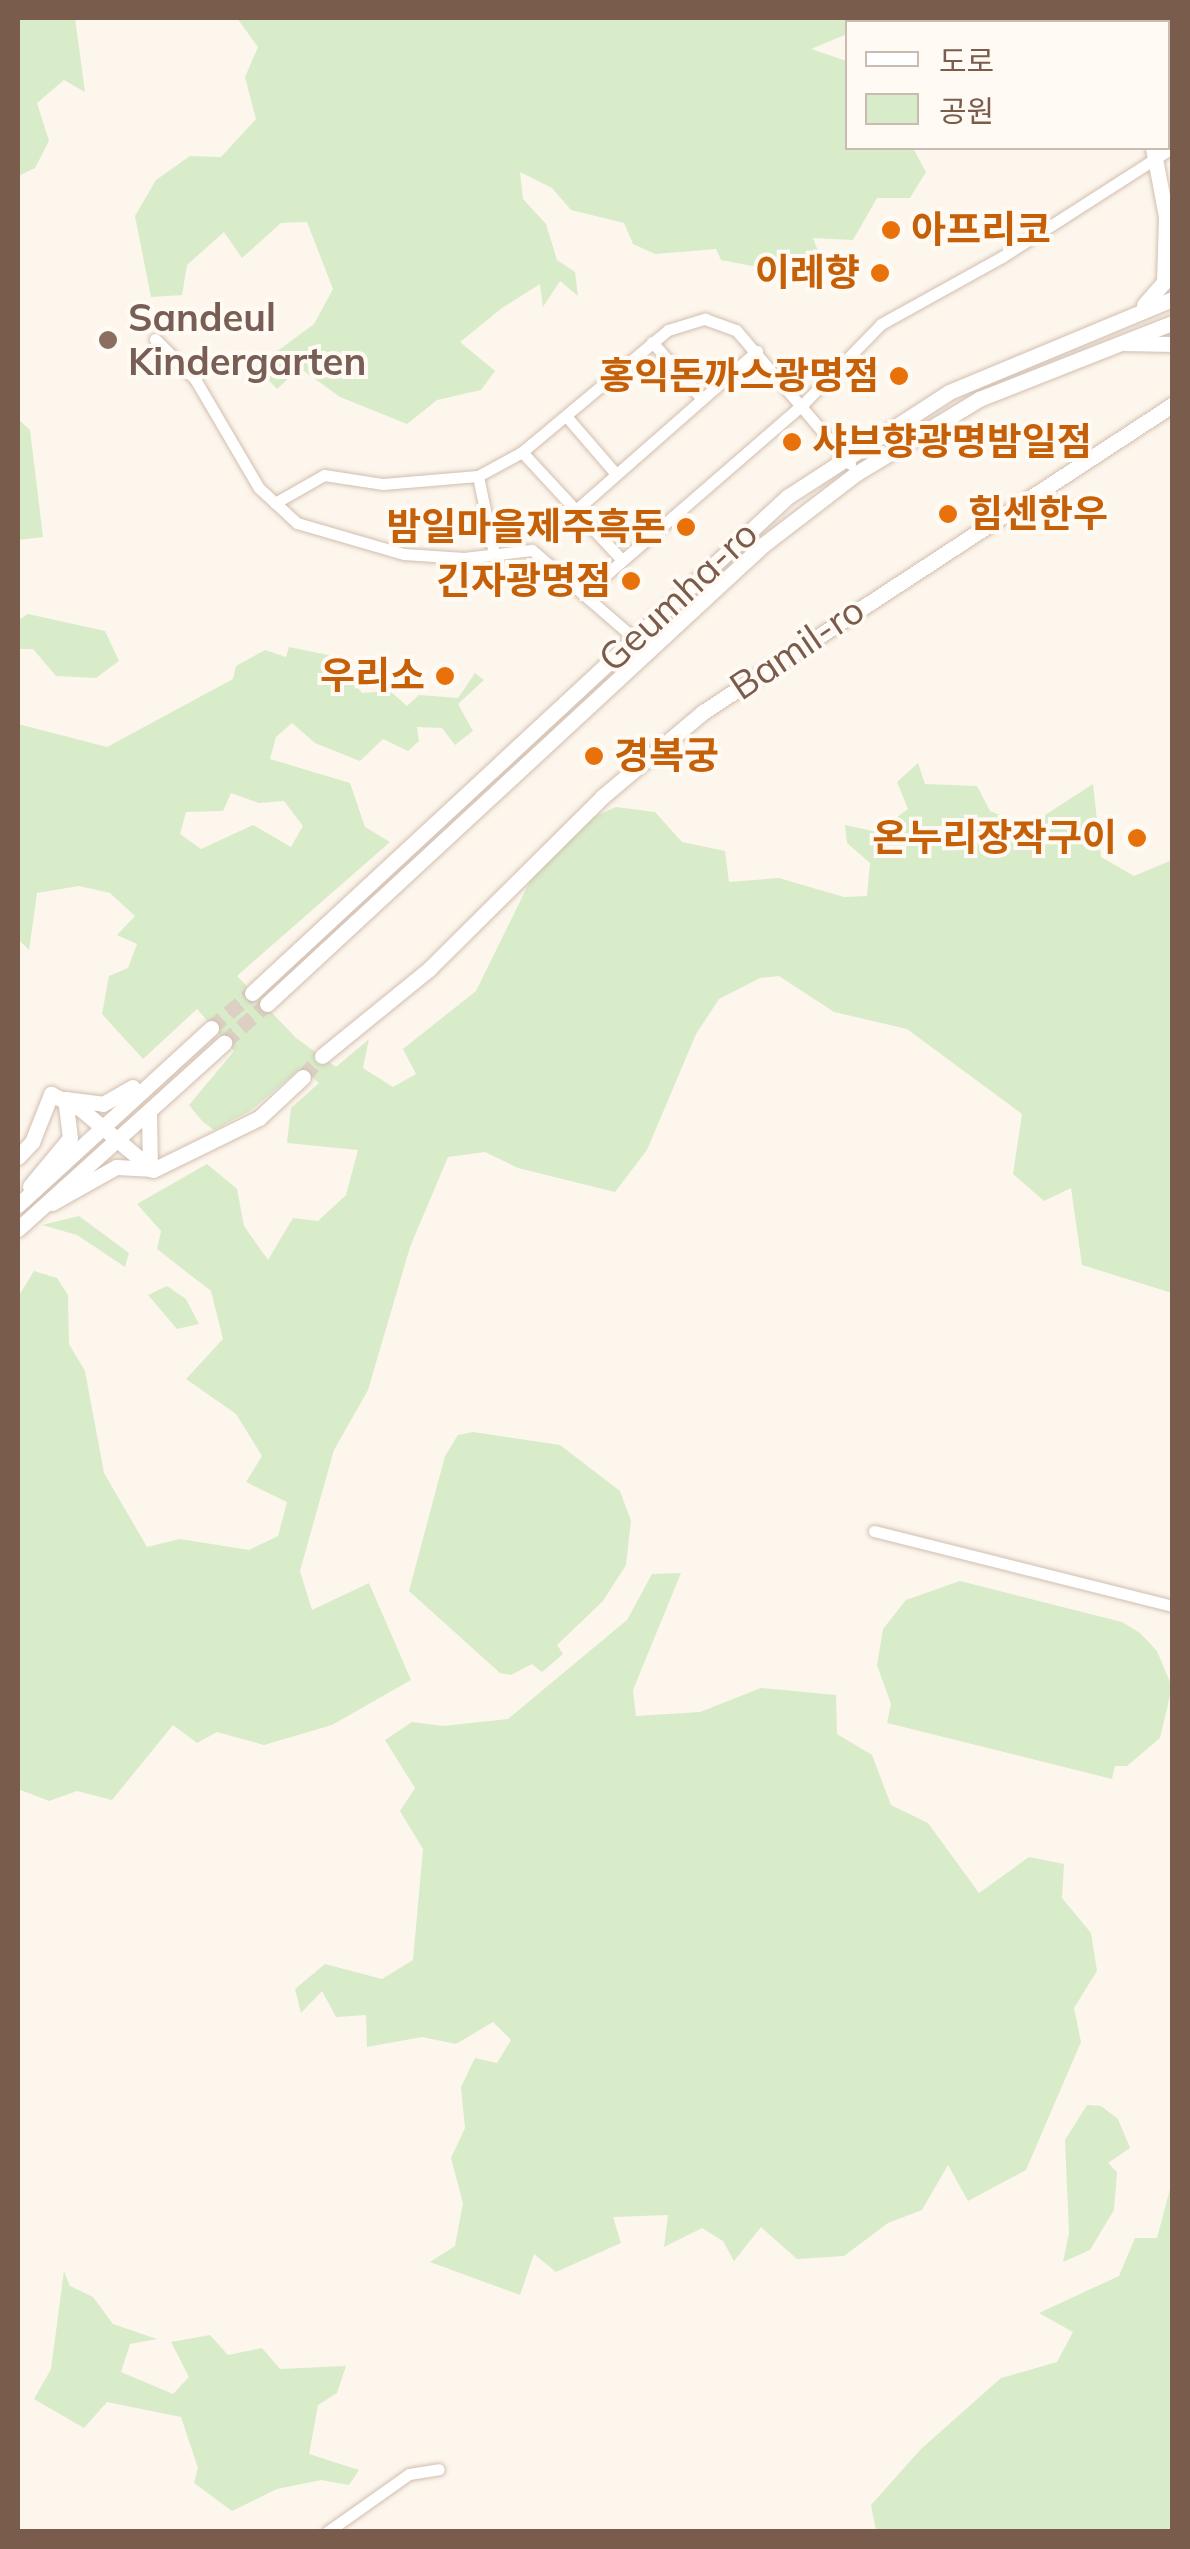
<!DOCTYPE html>
<meta charset="utf-8">
<style>
body{margin:0}
#map{position:relative;width:1190px;height:2549px;overflow:hidden;background:#fdf6ec;font-family:Mulish,"Noto Sans KR",sans-serif}
div>[style]{position:absolute}
.green>*{inset:0;background:#d8ecc9}
.secondary-tunnel>*{height:15px;margin-top:-7.5px;transform-origin:0;background:repeating-linear-gradient(90deg,#dcd0c4 0 15px,transparent 0 23px)}
.roads{filter:drop-shadow(0 0 2px #d1beb0) drop-shadow(0 0 2px #d1beb0)}
.street>*{height:11px;margin:-5.5px;padding:0 5.5px;transform-origin:5.5px;border-radius:5.5px;background:#fff}
.secondary>*{height:15px;margin:-7.5px;padding:0 7.5px;transform-origin:7.5px;border-radius:7.5px;background:#fff}
.dots>*{width:28px;height:28px;translate:-50% -50%;box-sizing:border-box;border:5px solid #fffaf3;border-radius:50%}
span{translate:-50% -50%;white-space:nowrap;text-align:center;line-height:1.15;-webkit-text-stroke:8px #fffaf3;paint-order:stroke}
.food-label{font-size:38px;color:#c56008;font-weight:700}
.left{translate:0 -50%;text-align:left}
.right{translate:-100% -50%;text-align:right}
.education-label{font-size:38px;color:#785e54;font-weight:700}
.street-label{font-size:38px;color:#7a5c4d}
.frame{position:absolute;inset:0;border:20px solid #7a5c4d;pointer-events:none}
.legend{position:absolute;left:845px;top:20px;width:325px;height:130px;box-sizing:border-box;background:#fffaf3;border:2px solid #cabbb1;margin:0;padding:12px 18px;list-style:none;font-size:30px;color:#7a5c4d}
.legend li{display:flex;align-items:center;gap:20px;height:50px}
.legend b{width:50px;border:2px solid #cabbb1}
</style>
<div id="map">
<div class="green">
<i style="clip-path:polygon(18px 18px,75px 18px,85px 92px,64px 80px,37px 103px,49px 141px,35px 168px,18px 176px)"></i>
<i style="clip-path:polygon(237px 18px,869px 18px,848px 22px,847px 34px,811px 49px,847px 61px,848px 148px,913px 148px,926px 172px,910px 198px,877px 198px,853px 240px,813px 238px,824px 266px,821px 285px,780px 285px,768px 269px,721px 260px,716px 249px,655px 254px,633px 244px,624px 223px,571px 210px,552px 188px,520px 172px,523px 199px,546px 224px,557px 260px,575px 272px,578px 296px,560px 281px,543px 307px,540px 284px,502px 308px,460px 342px,495px 371px,481px 390px,437px 400px,407px 424px,340px 397px,300px 368px,277px 389px,256px 367px,314px 324px,333px 289px,307px 222px,281px 223px,242px 258px,224px 232px,187px 265px,182px 295px,151px 297px,135px 216px,156px 180px,190px 156px,221px 157px,256px 119px,245px 77px,258px 47px)"></i>
<i style="clip-path:polygon(18px 419px,30px 430px,43px 537px,18px 540px)"></i>
<i style="clip-path:polygon(28px 614px,105px 631px,119px 661px,96px 678px,56px 676px,33px 649px,18px 649px,18px 620px)"></i>
<i style="clip-path:polygon(evenodd,289px 647px,333px 656px,362px 693px,390px 691px,407px 706px,419px 695px,458px 698px,475px 673px,484px 680px,458px 704px,473px 731px,455px 745px,442px 728px,417px 727px,419px 741px,408px 751px,383px 739px,360px 761px,315px 743px,292px 723px,276px 737px,270px 759px,350px 783px,365px 827px,390px 842px,237px 976px,296px 1038px,336px 1067px,369px 1039px,363px 1068px,393px 1087px,416px 1074px,403px 1049px,476px 991px,533px 875px,589px 819px,616px 807px,655px 812px,682px 842px,725px 851px,729px 882px,779px 878px,844px 897px,867px 896px,870px 863px,847px 843px,845px 825px,877px 832px,908px 809px,897px 782px,918px 763px,925px 784px,977px 786px,990px 811px,1028px 826px,1093px 784px,1101px 857px,1134px 876px,1172px 860px,1172px 1293px,1082px 1265px,1071px 1188px,1044px 1201px,1013px 1174px,1022px 1114px,907px 1029px,834px 1012px,779px 976px,760px 978px,719px 999px,696px 1034px,647px 1150px,615px 1192px,518px 1168px,485px 1152px,448px 1157px,410px 1247px,368px 1390px,334px 1450px,300px 1571px,312px 1610px,369px 1583px,411px 1680px,332px 1725px,264px 1745px,217px 1732px,197px 1743px,173px 1725px,112px 1800px,77px 1791px,49px 1801px,18px 1789px,18px 1297px,34px 1271px,57px 1278px,68px 1295px,69px 1344px,85px 1371px,104px 1473px,147px 1547px,180px 1539px,249px 1550px,278px 1536px,287px 1502px,246px 1482px,262px 1456px,236px 1414px,186px 1379px,223px 1339px,211px 1291px,157px 1249px,161px 1231px,137px 1204px,207px 1164px,237px 1189px,244px 1226px,268px 1260px,293px 1218px,318px 1221px,346px 1195px,358px 1150px,287px 1143px,291px 1108px,319px 1083px,301px 1068px,250px 1111px,214px 1130px,202px 1121px,189px 1105px,234px 1051px,197px 1009px,143px 1059px,102px 1014px,109px 976px,128px 968px,137px 944px,117px 935px,135px 916px,110px 893px,79px 886px,37px 893px,29px 950px,18px 939px,18px 724px,107px 747px,233px 679px,236px 666px,265px 650px,286px 657px,289px 647px,231px 793px,259px 803px,284px 801px,303px 826px,291px 847px,253px 825px,201px 849px,180px 834px,186px 812px,223px 811px,231px 793px)"></i>
<i style="clip-path:polygon(79px 1216px,129px 1253px,125px 1267px,77px 1235px,42px 1225px)"></i>
<i style="clip-path:polygon(167px 1286px,186px 1299px,199px 1324px,177px 1329px,148px 1295px)"></i>
<i style="clip-path:polygon(473px 1432px,560px 1445px,620px 1491px,631px 1521px,626px 1565px,603px 1601px,557px 1645px,563px 1654px,542px 1672px,532px 1664px,511px 1675px,500px 1673px,409px 1591px,445px 1456px,458px 1435px)"></i>
<i style="clip-path:polygon(681px 1573px,633px 1690px,636px 1716px,700px 1712px,761px 1688px,836px 1695px,837px 1734px,872px 1755px,891px 1805px,928px 1823px,979px 1893px,1029px 1857px,1064px 1864px,1062px 1898px,1091px 1933px,1097px 1971px,1074px 2008px,1081px 2042px,1026px 2170px,968px 2201px,948px 2165px,922px 2210px,888px 2223px,844px 2256px,797px 2259px,761px 2227px,734px 2261px,723px 2241px,702px 2228px,664px 2247px,668px 2215px,613px 2217px,621px 2243px,556px 2272px,534px 2254px,520px 2295px,430px 2262px,455px 2246px,463px 2203px,451px 2158px,465px 2128px,461px 2087px,475px 2058px,497px 2063px,511px 2040px,493px 2022px,456px 2044px,422px 2037px,367px 2047px,366px 2015px,336px 2017px,322px 1991px,301px 2013px,295px 1989px,325px 1964px,382px 1979px,413px 1960px,423px 1849px,400px 1811px,415px 1788px,385px 1740px,412px 1722px,443px 1726px,508px 1719px,627px 1620px,652px 1574px)"></i>
<i style="clip-path:polygon(960px 1581px,1122px 1622px,1140px 1633px,1157px 1651px,1172px 1687px,1160px 1738px,1127px 1766px,1115px 1766px,1112px 1779px,887px 1723px,891px 1704px,877px 1665px,883px 1629px,906px 1600px)"></i>
<i style="clip-path:polygon(1087px 2105px,1101px 2106px,1118px 2119px,1130px 2148px,1108px 2163px,1117px 2172px,1114px 2210px,1090px 2250px,1063px 2262px,1069px 2233px,1065px 2140px)"></i>
<i style="clip-path:polygon(1172px 2139px,1172px 2531px,876px 2531px,871px 2505px,921px 2449px,1001px 2378px,1057px 2362px,1073px 2332px,1039px 2313px,1119px 2276px,1135px 2238px,1157px 2238px,1172px 2181px)"></i>
<i style="clip-path:polygon(64px 2271px,70px 2286px,93px 2297px,113px 2324px,157px 2339px,130px 2344px,121px 2372px,173px 2394px,189px 2377px,171px 2342px,210px 2335px,228px 2355px,262px 2348px,280px 2369px,346px 2366px,337px 2393px,318px 2405px,309px 2454px,359px 2470px,349px 2485px,321px 2480px,277px 2489px,232px 2511px,194px 2483px,198px 2468px,181px 2417px,107px 2402px,84px 2428px,34px 2399px,51px 2369px)"></i>
</div>
<div class="secondary-tunnel">
<i style="left:211px;top:1028px;width:54px;rotate:-40.5deg"></i>
<i style="left:224px;top:1043px;width:58px;rotate:-42.2deg"></i>
<i style="left:303px;top:1077px;width:28px;rotate:-48deg"></i>
</div>
<div class="roads">
<div class="street">
<i style="left:155px;top:339px;width:57px;rotate:45deg"></i>
<i style="left:195px;top:379px;width:126px;rotate:59.6deg"></i>
<i style="left:259px;top:488px;width:52px;rotate:42.6deg"></i>
<i style="left:297px;top:523px;width:111px;rotate:16.2deg"></i>
<i style="left:404px;top:554px;width:60px;rotate:3.8deg"></i>
<i style="left:464px;top:558px;width:68px;rotate:-6.7deg"></i>
<i style="left:532px;top:550px;width:155px;rotate:40.8deg"></i>
<i style="left:652px;top:342px;width:76px;rotate:48.7deg"></i>
<i style="left:566px;top:416px;width:77px;rotate:49.2deg"></i>
<i style="left:522px;top:452px;width:144px;rotate:47.2deg"></i>
<i style="left:478px;top:476px;width:80px;rotate:78.4deg"></i>
<i style="left:275px;top:503px;width:56px;rotate:-29.7deg"></i>
<i style="left:324px;top:475px;width:60px;rotate:8.7deg"></i>
<i style="left:383px;top:484px;width:95px;rotate:-4.8deg"></i>
<i style="left:478px;top:476px;width:50px;rotate:-28.6deg"></i>
<i style="left:522px;top:452px;width:190px;rotate:-39.9deg"></i>
<i style="left:668px;top:330px;width:39px;rotate:-17deg"></i>
<i style="left:705px;top:319px;width:33px;rotate:20deg"></i>
<i style="left:736px;top:330px;width:176px;rotate:49.6deg"></i>
<i style="left:576px;top:510px;width:241px;rotate:-41.3deg"></i>
<i style="left:586px;top:592px;width:289px;rotate:-40.9deg"></i>
<i style="left:804px;top:403px;width:110px;rotate:-45.7deg"></i>
<i style="left:881px;top:324px;width:138px;rotate:-29deg"></i>
<i style="left:1002px;top:257px;width:202px;rotate:-32.7deg"></i>
<i style="left:874px;top:1531px;width:307px;rotate:14.1deg"></i>
<i style="left:327px;top:2532px;width:100px;rotate:-35.3deg"></i>
<i style="left:409px;top:2474px;width:30px;rotate:-9deg"></i>
</div>
<div class="secondary">
<i style="left:1119px;top:18px;width:4px;rotate:76deg"></i>
<i style="left:1144px;top:18px;width:4px;rotate:63deg"></i>
<i style="left:1168px;top:108px;width:21px;rotate:79deg"></i>
<i style="left:1153px;top:148px;width:80px;rotate:79.2deg"></i>
<i style="left:1144px;top:305px;width:30px;rotate:-49deg"></i>
<i style="left:1164px;top:282px;width:65px;rotate:-88.2deg"></i>
<i style="left:1124px;top:343px;width:48px;rotate:1.2deg"></i>
<i style="left:252px;top:993px;width:730px;rotate:-42.83deg"></i>
<i style="left:787px;top:497px;width:193px;rotate:-32.9deg"></i>
<i style="left:949px;top:392px;width:242px;rotate:-22.6deg"></i>
<i style="left:267px;top:1004px;width:676px;rotate:-42.78deg"></i>
<i style="left:763px;top:545px;width:118px;rotate:-37.5deg"></i>
<i style="left:857px;top:473px;width:143px;rotate:-31.2deg"></i>
<i style="left:979px;top:399px;width:207px;rotate:-21.5deg"></i>
<i style="left:322px;top:1056px;width:138px;rotate:-39.1deg"></i>
<i style="left:429px;top:969px;width:244px;rotate:-44.8deg"></i>
<i style="left:602px;top:797px;width:132px;rotate:-40.1deg"></i>
<i style="left:703px;top:712px;width:561px;rotate:-33.21deg"></i>
<i style="left:18px;top:1157px;width:21px;rotate:-47deg"></i>
<i style="left:32px;top:1142px;width:52px;rotate:-68.4deg"></i>
<i style="left:51px;top:1094px;width:35px;rotate:27deg"></i>
<i style="left:82px;top:1110px;width:93px;rotate:40.2deg"></i>
<i style="left:153px;top:1170px;width:118px;rotate:-26.1deg"></i>
<i style="left:259px;top:1118px;width:60px;rotate:-43deg"></i>
<i style="left:30px;top:1186px;width:62px;rotate:-50.2deg"></i>
<i style="left:70px;top:1138px;width:39px;rotate:-97deg"></i>
<i style="left:65px;top:1099px;width:38px;rotate:7deg"></i>
<i style="left:103px;top:1104px;width:34px;rotate:-30deg"></i>
<i style="left:52px;top:1203px;width:73px;rotate:-29.4deg"></i>
<i style="left:116px;top:1167px;width:34px;rotate:3deg"></i>
<i style="left:150px;top:1169px;width:58px;rotate:-91deg"></i>
<i style="left:18px;top:1205px;width:262px;rotate:-42.5deg"></i>
<i style="left:18px;top:1229px;width:278px;rotate:-42.1deg"></i>
</div>
</div>
<div class="dots">
<i style="left:891px;top:230px;background:#e8710a"></i>
<i style="left:880px;top:273px;background:#e8710a"></i>
<i style="left:108px;top:340px;background:#8d6e63"></i>
<i style="left:899px;top:376px;background:#e8710a"></i>
<i style="left:792px;top:442px;background:#e8710a"></i>
<i style="left:948px;top:514px;background:#e8710a"></i>
<i style="left:686px;top:527px;background:#e8710a"></i>
<i style="left:631px;top:581px;background:#e8710a"></i>
<i style="left:445px;top:676px;background:#e8710a"></i>
<i style="left:594px;top:756px;background:#e8710a"></i>
<i style="left:1137px;top:838px;background:#e8710a"></i>
</div>
<div class="food-label">
<span class="left" style="left:911px;top:230px">아프리코</span>
<span class="right" style="left:860px;top:273px">이레향</span>
<span class="right" style="left:879px;top:376px">홍익돈까스광명점</span>
<span class="left" style="left:812px;top:442px">샤브향광명밤일점</span>
<span class="left" style="left:968px;top:514px">힘센한우</span>
<span class="right" style="left:666px;top:527px">밤일마을제주흑돈</span>
<span class="right" style="left:611px;top:581px">긴자광명점</span>
<span class="right" style="left:425px;top:676px">우리소</span>
<span class="left" style="left:614px;top:756px">경복궁</span>
<span class="right" style="left:1117px;top:838px">온누리장작구이</span>
</div>
<div class="education-label">
<span class="left" style="left:128px;top:340px">Sandeul<br>Kindergarten</span>
</div>
<div class="street-label">
<span style="left:678px;top:596px;rotate:-43deg">Geumha-ro</span>
<span style="left:797px;top:648px;rotate:-34deg">Bamil-ro</span>
</div>
<div class="frame"></div>
<ul class="legend">
<li><b style="height:12px;background:#fff"></b>도로</li>
<li><b style="height:28px;background:#d8ecc9"></b>공원</li>
</ul>
</div>
